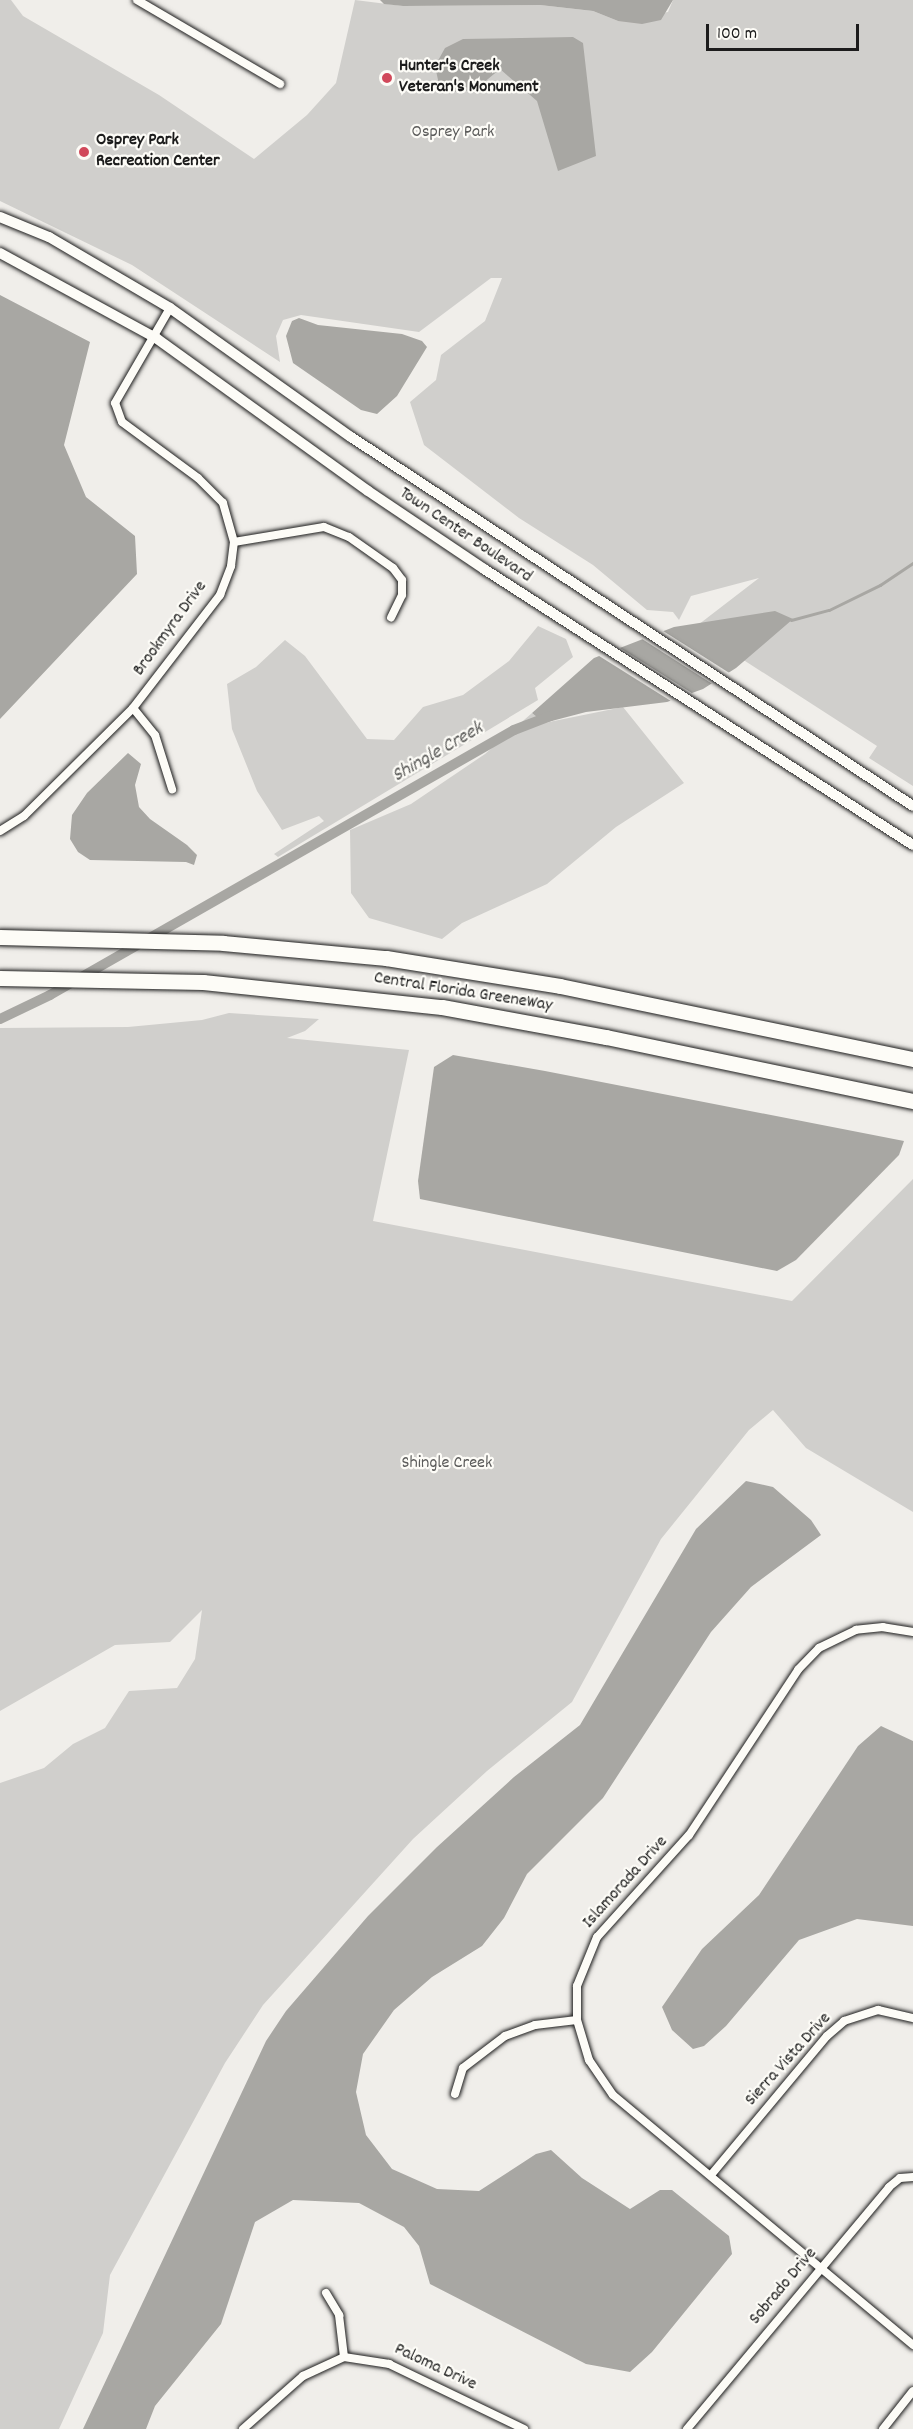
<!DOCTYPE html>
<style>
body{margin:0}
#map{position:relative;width:913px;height:2429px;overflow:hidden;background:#f0eeea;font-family:Dekko,sans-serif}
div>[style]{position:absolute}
.green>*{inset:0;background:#d0cfcc}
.water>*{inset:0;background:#a8a7a3}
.pier>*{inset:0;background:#f0eeea}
.stream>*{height:3px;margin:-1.5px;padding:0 1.5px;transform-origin:1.5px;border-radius:1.5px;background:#a8a7a3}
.canal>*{height:10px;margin:-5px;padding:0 5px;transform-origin:5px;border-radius:5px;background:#a8a7a3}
.roads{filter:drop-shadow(0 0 2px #1c1c1c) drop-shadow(0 0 2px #1c1c1c)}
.minor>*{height:8px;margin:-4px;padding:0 4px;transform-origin:4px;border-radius:4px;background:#fdfcf7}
.tertiary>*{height:10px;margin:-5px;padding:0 5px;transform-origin:5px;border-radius:5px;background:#fdfcf7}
.motorway>*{height:15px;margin:-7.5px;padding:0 7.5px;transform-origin:7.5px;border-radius:7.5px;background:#fdfcf7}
.dots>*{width:16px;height:16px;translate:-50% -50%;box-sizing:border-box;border:3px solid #fdfcf7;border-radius:50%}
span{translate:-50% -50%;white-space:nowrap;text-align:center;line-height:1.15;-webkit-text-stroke:4.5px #fdfcf7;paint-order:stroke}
.poi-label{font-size:18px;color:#1c1c1c;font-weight:700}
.left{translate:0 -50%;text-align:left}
.park-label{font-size:18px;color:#5b5b5a}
.street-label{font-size:18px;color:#1c1c1c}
.water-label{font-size:20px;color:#5b5b59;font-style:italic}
.scale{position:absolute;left:706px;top:24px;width:153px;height:27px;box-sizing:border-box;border:3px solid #1c1c1c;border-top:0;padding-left:8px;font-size:18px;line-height:21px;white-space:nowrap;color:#1c1c1c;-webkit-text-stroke:4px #fdfcf7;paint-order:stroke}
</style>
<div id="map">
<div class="green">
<i style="clip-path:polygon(0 0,11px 0,23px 16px,159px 95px,254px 159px,307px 115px,336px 83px,355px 0,403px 6px,540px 5px,593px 11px,618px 21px,668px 12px,673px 0,913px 0,913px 786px,869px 758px,877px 746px,694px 628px,759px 578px,691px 596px,679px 620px,673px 612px,647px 610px,593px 565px,519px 518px,424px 445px,410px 402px,436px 380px,441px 355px,485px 321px,502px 278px,491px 278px,419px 332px,301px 315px,283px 320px,276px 336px,280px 362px,132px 265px,0 201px)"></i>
<i style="clip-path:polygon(538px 626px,566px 639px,573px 657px,535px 688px,538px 700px,278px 857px,274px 854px,324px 821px,319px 816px,282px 830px,257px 791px,232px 729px,227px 684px,256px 667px,285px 640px,305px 656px,367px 739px,394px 740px,423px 707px,463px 695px,509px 661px)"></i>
<i style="clip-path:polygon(623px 707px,684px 783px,616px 827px,547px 884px,462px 923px,442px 939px,369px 918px,351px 893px,350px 830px,411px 804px,485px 754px,532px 713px,544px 723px)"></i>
<i style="clip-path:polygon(229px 1013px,319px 1019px,305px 1031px,287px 1038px,409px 1050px,373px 1221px,792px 1301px,913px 1179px,913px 1512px,806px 1448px,773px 1410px,749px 1430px,661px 1539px,572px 1702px,487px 1771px,413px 1839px,263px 2005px,225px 2063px,110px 2275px,103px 2333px,59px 2429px,0 2429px,0 1783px,44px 1768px,73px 1744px,105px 1728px,129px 1691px,177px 1688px,195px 1659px,202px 1610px,170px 1642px,115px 1645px,0 1711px,0 1028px,128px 1027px,202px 1020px)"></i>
</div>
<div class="water">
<i style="clip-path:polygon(380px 0,673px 0,661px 20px,642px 24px,618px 21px,593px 11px,540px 5px,403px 6px,384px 4px)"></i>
<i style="clip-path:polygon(573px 37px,583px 43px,596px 156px,558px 171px,537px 101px,500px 69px,476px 89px,458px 92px,440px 89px,435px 66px,445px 48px,463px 39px)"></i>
<i style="clip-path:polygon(0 295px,90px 342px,64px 445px,86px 497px,135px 536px,137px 574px,0 719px)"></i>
<i style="clip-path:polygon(299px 318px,318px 325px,402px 334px,422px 341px,427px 347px,397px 396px,377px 414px,361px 410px,293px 363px,286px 336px,292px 321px)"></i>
<i style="clip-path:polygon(775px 611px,793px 619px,736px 668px,703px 689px,667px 702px,586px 712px,544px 723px,532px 713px,594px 658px,674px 627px)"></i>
<i style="clip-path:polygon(128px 753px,141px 764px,135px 785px,139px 807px,150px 819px,187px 845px,197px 855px,194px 865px,186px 862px,90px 860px,78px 852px,70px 839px,72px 815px,87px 793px)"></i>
<i style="clip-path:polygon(453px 1055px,545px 1071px,904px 1141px,899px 1155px,796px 1260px,777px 1271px,420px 1199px,418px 1181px,434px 1067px)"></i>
<i style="clip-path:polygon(746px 1481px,773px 1487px,811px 1520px,821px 1535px,751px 1587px,711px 1632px,603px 1798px,527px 1874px,504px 1918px,482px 1946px,432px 1977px,394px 2010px,363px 2054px,356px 2092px,366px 2135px,392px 2169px,437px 2189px,479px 2191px,536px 2154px,551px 2150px,582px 2178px,630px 2209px,660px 2190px,672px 2190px,729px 2236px,732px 2254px,652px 2352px,630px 2372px,586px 2364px,430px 2284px,419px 2246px,404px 2227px,359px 2203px,293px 2200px,255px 2222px,221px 2324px,155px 2406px,146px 2429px,83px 2429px,266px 2041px,286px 2011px,368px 1916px,437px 1847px,514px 1777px,580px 1725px,696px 1529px)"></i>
<i style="clip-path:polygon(881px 1726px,913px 1741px,913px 1926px,857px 1919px,799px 1940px,726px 2026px,704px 2046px,693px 2049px,672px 2030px,662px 2007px,702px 1949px,759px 1895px,858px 1746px)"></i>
</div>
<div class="pier">
<i style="clip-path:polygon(660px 629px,731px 674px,714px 685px,639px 637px)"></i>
<i style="clip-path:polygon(617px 646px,695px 695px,674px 703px,596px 654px)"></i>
</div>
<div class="stream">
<i style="left:791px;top:620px;width:39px;rotate:-15deg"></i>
<i style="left:829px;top:610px;width:57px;rotate:-26.1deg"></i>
<i style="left:880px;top:585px;width:40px;rotate:-34deg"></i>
</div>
<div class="canal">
<i style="left:0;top:1019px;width:55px;rotate:-25.6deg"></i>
<i style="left:50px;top:995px;width:534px;rotate:-29.73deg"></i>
<i style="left:514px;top:730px;width:40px;rotate:-21deg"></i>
</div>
<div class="roads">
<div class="minor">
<i style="left:137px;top:0;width:166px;rotate:30.4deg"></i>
<i style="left:234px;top:542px;width:91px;rotate:-9.5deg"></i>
<i style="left:324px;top:527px;width:27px;rotate:22deg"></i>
<i style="left:349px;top:537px;width:54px;rotate:35.2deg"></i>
<i style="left:393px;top:568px;width:15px;rotate:53deg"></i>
<i style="left:402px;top:580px;width:15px;rotate:90deg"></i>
<i style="left:402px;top:595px;width:25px;rotate:116deg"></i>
<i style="left:133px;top:708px;width:35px;rotate:51deg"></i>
<i style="left:155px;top:735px;width:57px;rotate:72.5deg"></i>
<i style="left:0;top:831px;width:28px;rotate:-32deg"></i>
<i style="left:24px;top:816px;width:153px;rotate:-44.7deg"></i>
<i style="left:133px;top:708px;width:143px;rotate:-52.4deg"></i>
<i style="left:220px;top:595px;width:31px;rotate:-69deg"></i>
<i style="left:231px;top:566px;width:24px;rotate:-83deg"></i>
<i style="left:234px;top:542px;width:41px;rotate:-105.8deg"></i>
<i style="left:223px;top:503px;width:35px;rotate:-135deg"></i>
<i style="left:198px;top:478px;width:94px;rotate:-143.6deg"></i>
<i style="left:122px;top:422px;width:20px;rotate:-110deg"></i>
<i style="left:115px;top:403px;width:110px;rotate:-59.9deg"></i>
<i style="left:913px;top:1632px;width:30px;rotate:-171deg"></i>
<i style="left:883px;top:1627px;width:27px;rotate:174deg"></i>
<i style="left:856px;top:1630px;width:41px;rotate:154.1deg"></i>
<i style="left:819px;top:1648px;width:30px;rotate:134deg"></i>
<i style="left:798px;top:1670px;width:198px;rotate:123.4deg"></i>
<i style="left:689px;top:1835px;width:137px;rotate:132deg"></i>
<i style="left:597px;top:1937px;width:53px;rotate:112.2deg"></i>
<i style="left:577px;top:1986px;width:34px;rotate:90deg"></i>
<i style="left:577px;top:2020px;width:42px;rotate:73.3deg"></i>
<i style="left:589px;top:2060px;width:42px;rotate:55.6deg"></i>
<i style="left:613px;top:2095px;width:391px;rotate:39.8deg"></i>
<i style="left:455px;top:2094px;width:27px;rotate:-73deg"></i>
<i style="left:463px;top:2068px;width:53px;rotate:-37.3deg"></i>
<i style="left:505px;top:2036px;width:32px;rotate:-20deg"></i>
<i style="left:535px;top:2025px;width:42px;rotate:-6.8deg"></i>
<i style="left:711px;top:2175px;width:181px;rotate:-50.2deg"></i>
<i style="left:827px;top:2036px;width:23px;rotate:-41deg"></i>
<i style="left:844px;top:2021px;width:36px;rotate:-18deg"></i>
<i style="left:878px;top:2010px;width:36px;rotate:13deg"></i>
<i style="left:326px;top:2293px;width:26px;rotate:59deg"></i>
<i style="left:339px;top:2315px;width:42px;rotate:83.2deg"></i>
<i style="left:243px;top:2429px;width:80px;rotate:-41.5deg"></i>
<i style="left:303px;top:2376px;width:45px;rotate:-24.9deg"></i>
<i style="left:344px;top:2357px;width:46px;rotate:8.8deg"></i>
<i style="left:389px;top:2364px;width:150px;rotate:25.7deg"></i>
<i style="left:687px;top:2429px;width:315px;rotate:-50.1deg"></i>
<i style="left:889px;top:2187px;width:14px;rotate:-39deg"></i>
<i style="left:900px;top:2178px;width:13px;rotate:-4deg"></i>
<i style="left:883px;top:2429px;width:48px;rotate:-51.7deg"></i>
</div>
<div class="tertiary">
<i style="left:0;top:217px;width:53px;rotate:22.2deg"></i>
<i style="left:49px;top:237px;width:140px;rotate:30.4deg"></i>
<i style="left:170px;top:308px;width:222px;rotate:35.5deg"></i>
<i style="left:351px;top:437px;width:672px;rotate:33.29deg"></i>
<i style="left:0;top:253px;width:178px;rotate:28.6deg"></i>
<i style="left:156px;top:338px;width:261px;rotate:35.8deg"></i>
<i style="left:368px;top:491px;width:140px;rotate:33.9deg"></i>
<i style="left:484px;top:569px;width:510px;rotate:32.76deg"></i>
</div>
<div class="motorway">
<i style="left:0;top:937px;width:223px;rotate:1.5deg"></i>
<i style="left:223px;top:943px;width:164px;rotate:5.3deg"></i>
<i style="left:386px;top:958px;width:176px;rotate:9.1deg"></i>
<i style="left:560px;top:986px;width:360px;rotate:11.7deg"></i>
<i style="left:0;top:978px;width:203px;rotate:1.1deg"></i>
<i style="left:203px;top:982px;width:240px;rotate:6deg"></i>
<i style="left:442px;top:1007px;width:167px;rotate:10.4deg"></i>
<i style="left:606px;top:1037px;width:314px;rotate:11.8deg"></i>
</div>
</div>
<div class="dots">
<i style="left:387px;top:78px;background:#d1495b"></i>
<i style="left:84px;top:152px;background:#d1495b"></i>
</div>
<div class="poi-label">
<span class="left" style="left:399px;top:78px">Hunter's Creek<br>Veteran's Monument</span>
<span class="left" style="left:96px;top:152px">Osprey Park<br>Recreation Center</span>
</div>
<div class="park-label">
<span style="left:453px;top:133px">Osprey Park</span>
<span style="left:447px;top:1464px">Shingle Creek</span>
</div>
<div class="street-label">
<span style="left:465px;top:536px;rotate:34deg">Town Center Boulevard</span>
<span style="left:171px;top:629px;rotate:-54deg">Brookmyra Drive</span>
<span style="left:463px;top:993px;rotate:9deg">Central Florida GreeneWay</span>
<span style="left:626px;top:1883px;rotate:-48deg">Islamorada Drive</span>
<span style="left:789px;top:2060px;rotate:-48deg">Sierra Vista Drive</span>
<span style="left:784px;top:2287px;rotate:-50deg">Sobrado Drive</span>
<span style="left:435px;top:2368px;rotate:25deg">Paloma Drive</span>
</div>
<div class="water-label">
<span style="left:438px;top:753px;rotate:-30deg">Shingle Creek</span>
</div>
<div class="scale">100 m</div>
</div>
